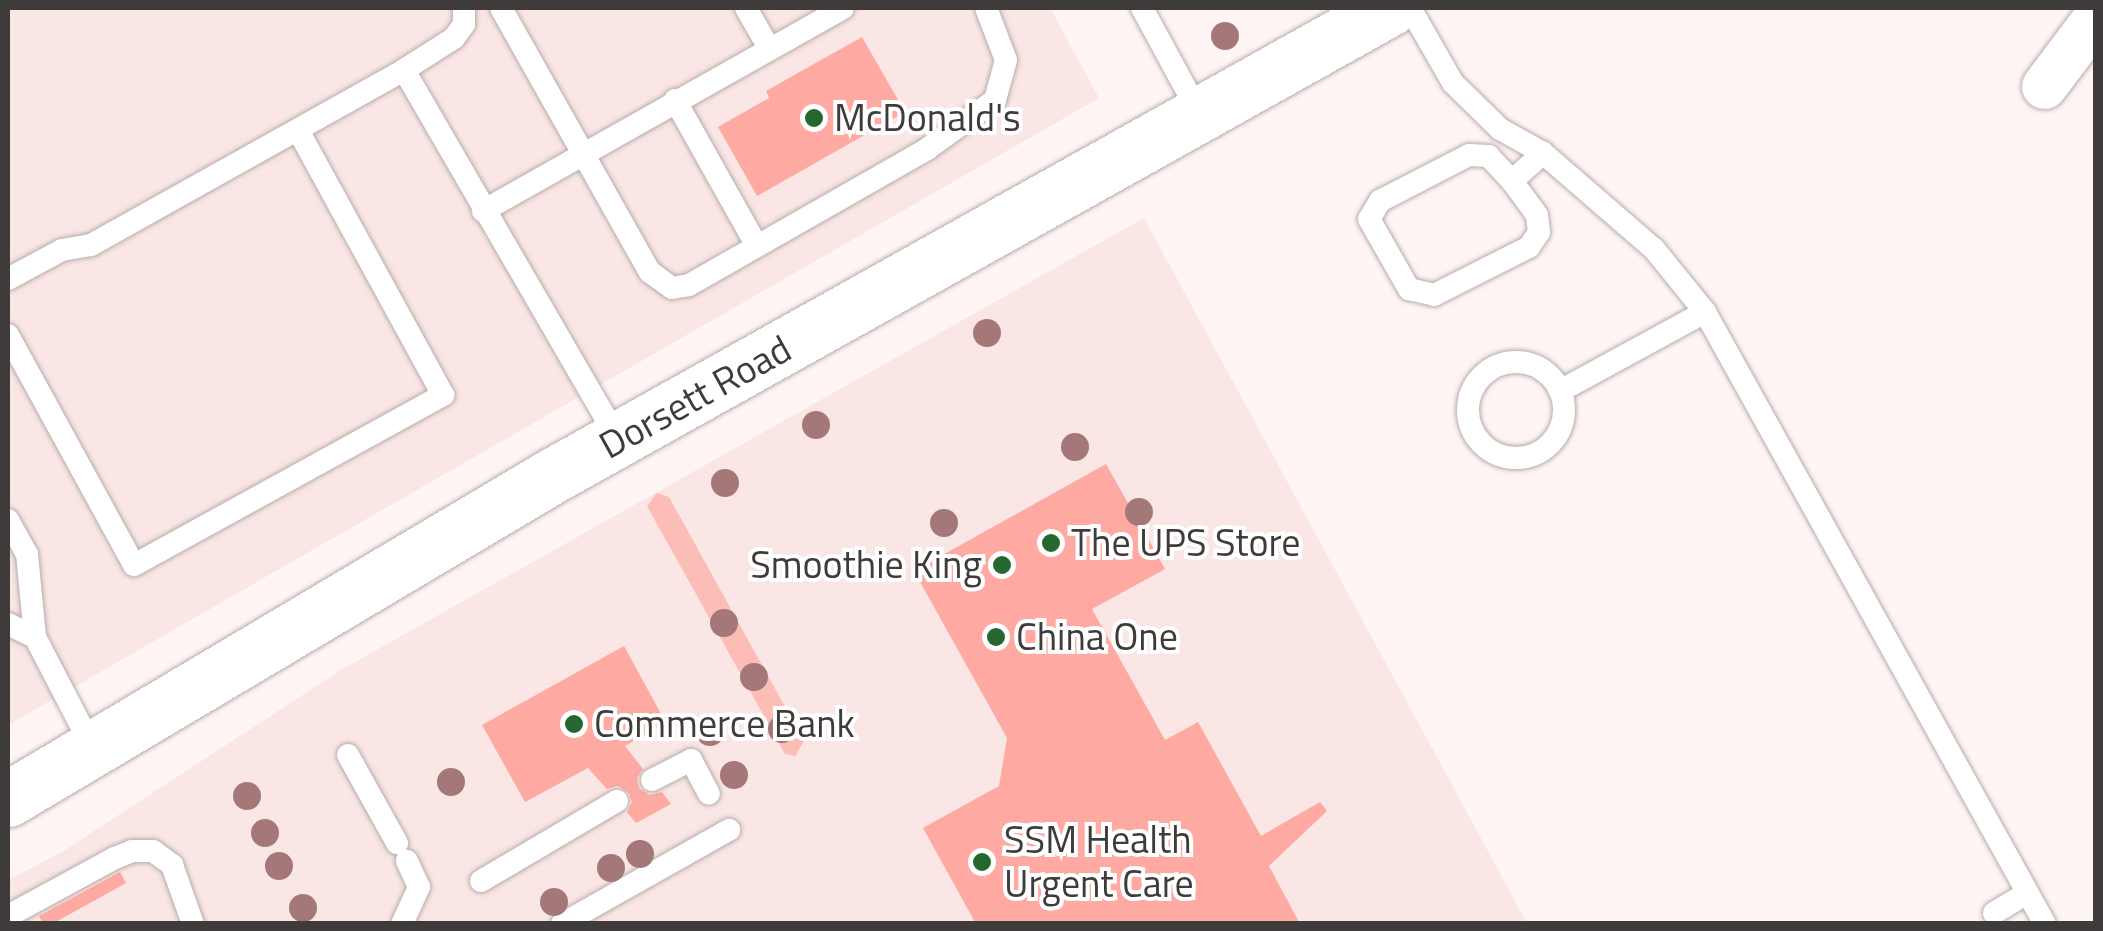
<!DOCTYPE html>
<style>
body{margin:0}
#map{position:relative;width:2103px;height:931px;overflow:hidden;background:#fff5f4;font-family:"Titillium Web",sans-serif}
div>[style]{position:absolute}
.built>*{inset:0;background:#fae6e4}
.green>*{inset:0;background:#fcbdb7}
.building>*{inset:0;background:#fea9a2}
.roads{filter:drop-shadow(0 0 2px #b7acab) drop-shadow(0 0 2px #b7acab)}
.lane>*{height:22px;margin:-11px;padding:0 11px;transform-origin:11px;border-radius:11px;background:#fff}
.lane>.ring{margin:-11px;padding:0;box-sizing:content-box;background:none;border:22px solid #fff;border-radius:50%}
.street>*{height:45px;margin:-22.5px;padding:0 22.5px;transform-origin:22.5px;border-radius:22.5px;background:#fff}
.secondary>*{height:55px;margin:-27.5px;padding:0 27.5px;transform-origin:27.5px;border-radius:27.5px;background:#fff}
.trees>*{width:28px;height:28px;margin:-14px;border-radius:50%;background:#a47878}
.dots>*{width:28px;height:28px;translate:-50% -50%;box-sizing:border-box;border:5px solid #fff;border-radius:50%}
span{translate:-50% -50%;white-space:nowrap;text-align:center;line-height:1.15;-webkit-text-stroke:8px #fff;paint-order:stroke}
.poi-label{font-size:38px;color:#403b3b}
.left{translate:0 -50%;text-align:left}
.right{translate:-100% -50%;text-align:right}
.street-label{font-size:38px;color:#403b3b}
.frame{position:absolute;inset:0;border:10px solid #403b3b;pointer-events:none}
</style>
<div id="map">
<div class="built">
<i style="clip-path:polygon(8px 8px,1050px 8px,1099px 98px,8px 725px)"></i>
<i style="clip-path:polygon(1144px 218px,1527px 923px,8px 924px,8px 880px,62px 852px,341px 670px)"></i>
</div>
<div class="green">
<i style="clip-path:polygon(657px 493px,669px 497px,804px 741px,795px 756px,785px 754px,647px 506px)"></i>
</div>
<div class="building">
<i style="clip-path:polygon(862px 37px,905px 112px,757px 196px,718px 127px,769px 98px,766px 91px)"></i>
<i style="clip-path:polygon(1106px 464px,1165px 569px,1092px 609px,1165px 740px,1198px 722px,1261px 836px,1320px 802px,1327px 811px,1269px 866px,1300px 924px,976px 924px,923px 828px,999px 786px,1007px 738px,914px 571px)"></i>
<i style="clip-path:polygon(624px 646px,666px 723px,625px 746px,643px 769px,637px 778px,639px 788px,650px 795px,662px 792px,671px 804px,636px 823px,627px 812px,632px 802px,629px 793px,618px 786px,607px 789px,588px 768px,525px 802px,482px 725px)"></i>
<i style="clip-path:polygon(120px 872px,126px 883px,52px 924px,43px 924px,39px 916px)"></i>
</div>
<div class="roads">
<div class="lane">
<i style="left:501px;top:8px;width:303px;rotate:60.6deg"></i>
<i style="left:650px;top:272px;width:27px;rotate:36deg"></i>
<i style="left:672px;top:288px;width:17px;rotate:-10deg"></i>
<i style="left:689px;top:285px;width:274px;rotate:-29.7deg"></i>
<i style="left:927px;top:149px;width:84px;rotate:-35.8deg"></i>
<i style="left:995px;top:100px;width:41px;rotate:-74.6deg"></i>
<i style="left:1006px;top:60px;width:56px;rotate:-111deg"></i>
<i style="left:746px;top:8px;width:46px;rotate:60.1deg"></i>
<i style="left:1142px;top:8px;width:119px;rotate:61.5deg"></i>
<i style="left:1410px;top:8px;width:86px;rotate:60.2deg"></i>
<i style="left:1453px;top:83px;width:66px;rotate:44.4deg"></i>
<i style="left:1500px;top:129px;width:49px;rotate:29.2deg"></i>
<i style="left:1543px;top:153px;width:147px;rotate:40.9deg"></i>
<i style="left:1654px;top:249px;width:81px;rotate:51deg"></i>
<i style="left:1705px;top:312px;width:700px;rotate:60.95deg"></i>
<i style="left:404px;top:70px;width:59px;rotate:-32.6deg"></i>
<i style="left:454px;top:38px;width:17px;rotate:-54deg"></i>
<i style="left:464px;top:24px;width:16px;rotate:-90deg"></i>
<i style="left:675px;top:100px;width:167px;rotate:60.7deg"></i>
<i style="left:1512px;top:181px;width:34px;rotate:-133deg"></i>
<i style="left:1489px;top:156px;width:20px;rotate:-177deg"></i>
<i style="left:1469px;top:155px;width:100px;rotate:152.7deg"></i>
<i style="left:1380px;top:201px;width:21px;rotate:121deg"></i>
<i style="left:1369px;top:219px;width:81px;rotate:60.3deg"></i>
<i style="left:1409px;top:289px;width:26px;rotate:13deg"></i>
<i style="left:1434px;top:295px;width:106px;rotate:-26.8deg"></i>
<i style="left:1529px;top:247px;width:18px;rotate:-56deg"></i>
<i style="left:1539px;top:232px;width:17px;rotate:-97deg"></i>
<i style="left:1537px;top:215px;width:42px;rotate:-126.3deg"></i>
<i style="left:1512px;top:181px;width:42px;rotate:-42.1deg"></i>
<i style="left:483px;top:211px;width:413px;rotate:-29.4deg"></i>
<i style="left:8px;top:279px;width:61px;rotate:-28.2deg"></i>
<i style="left:62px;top:250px;width:29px;rotate:-10deg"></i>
<i style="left:91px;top:245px;width:359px;rotate:-29.2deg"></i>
<i style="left:404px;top:70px;width:427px;rotate:59.9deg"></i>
<i style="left:8px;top:335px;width:262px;rotate:61.3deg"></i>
<i style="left:134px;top:565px;width:353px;rotate:-28.8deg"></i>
<i style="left:443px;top:395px;width:300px;rotate:-118.7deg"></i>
<i class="ring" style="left:1468px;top:362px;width:74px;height:74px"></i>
<i style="left:1560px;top:391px;width:165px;rotate:-28.6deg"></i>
<i style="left:8px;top:520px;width:39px;rotate:61deg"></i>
<i style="left:27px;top:554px;width:83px;rotate:84.5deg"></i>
<i style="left:8px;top:624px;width:30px;rotate:26deg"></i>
<i style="left:35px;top:637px;width:126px;rotate:62.6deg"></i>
<i style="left:348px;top:755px;width:101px;rotate:60.9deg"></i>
<i style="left:652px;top:780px;width:44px;rotate:-27.1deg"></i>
<i style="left:691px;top:760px;width:38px;rotate:62deg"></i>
<i style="left:481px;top:881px;width:158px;rotate:-30.5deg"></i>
<i style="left:1994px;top:913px;width:39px;rotate:-31deg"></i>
<i style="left:8px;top:916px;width:122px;rotate:-28.5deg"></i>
<i style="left:115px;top:858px;width:18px;rotate:-22deg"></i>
<i style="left:132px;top:851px;width:21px"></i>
<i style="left:153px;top:851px;width:24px;rotate:36deg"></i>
<i style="left:172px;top:865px;width:63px;rotate:70.4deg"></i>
<i style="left:402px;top:924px;width:41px;rotate:-65.3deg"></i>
<i style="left:419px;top:887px;width:29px;rotate:-115deg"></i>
<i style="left:562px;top:924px;width:192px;rotate:-29.4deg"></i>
</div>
<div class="street">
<i style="left:2044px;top:86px;width:86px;rotate:-53deg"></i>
</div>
<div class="secondary">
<i style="left:8px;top:799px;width:630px;rotate:-30.71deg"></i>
<i style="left:550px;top:477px;width:962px;rotate:-29.18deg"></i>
</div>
</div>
<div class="trees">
<i style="left:1225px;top:36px"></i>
<i style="left:987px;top:333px"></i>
<i style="left:816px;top:425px"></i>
<i style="left:1075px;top:447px"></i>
<i style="left:725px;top:483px"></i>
<i style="left:1139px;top:512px"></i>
<i style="left:944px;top:523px"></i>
<i style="left:724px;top:623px"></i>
<i style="left:754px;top:677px"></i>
<i style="left:782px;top:729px"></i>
<i style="left:710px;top:732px"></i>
<i style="left:734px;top:775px"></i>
<i style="left:451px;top:782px"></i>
<i style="left:247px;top:796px"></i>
<i style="left:265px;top:833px"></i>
<i style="left:640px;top:854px"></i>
<i style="left:279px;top:866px"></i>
<i style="left:611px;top:868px"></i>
<i style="left:554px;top:902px"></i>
<i style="left:303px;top:908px"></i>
</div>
<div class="dots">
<i style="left:814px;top:118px;background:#26662f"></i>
<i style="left:1051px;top:543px;background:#26662f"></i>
<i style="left:1002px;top:565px;background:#26662f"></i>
<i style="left:996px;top:637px;background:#26662f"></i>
<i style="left:574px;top:724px;background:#26662f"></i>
<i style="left:982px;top:862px;background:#26662f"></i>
</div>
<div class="poi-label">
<span class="left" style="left:834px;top:118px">McDonald's</span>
<span class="left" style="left:1071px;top:543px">The UPS Store</span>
<span class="right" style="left:982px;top:565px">Smoothie King</span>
<span class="left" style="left:1016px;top:637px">China One</span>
<span class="left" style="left:594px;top:724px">Commerce Bank</span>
<span class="left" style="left:1004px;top:862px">SSM Health<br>Urgent Care</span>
</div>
<div class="street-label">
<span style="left:695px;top:397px;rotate:-29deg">Dorsett Road</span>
</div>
<div class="frame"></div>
</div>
